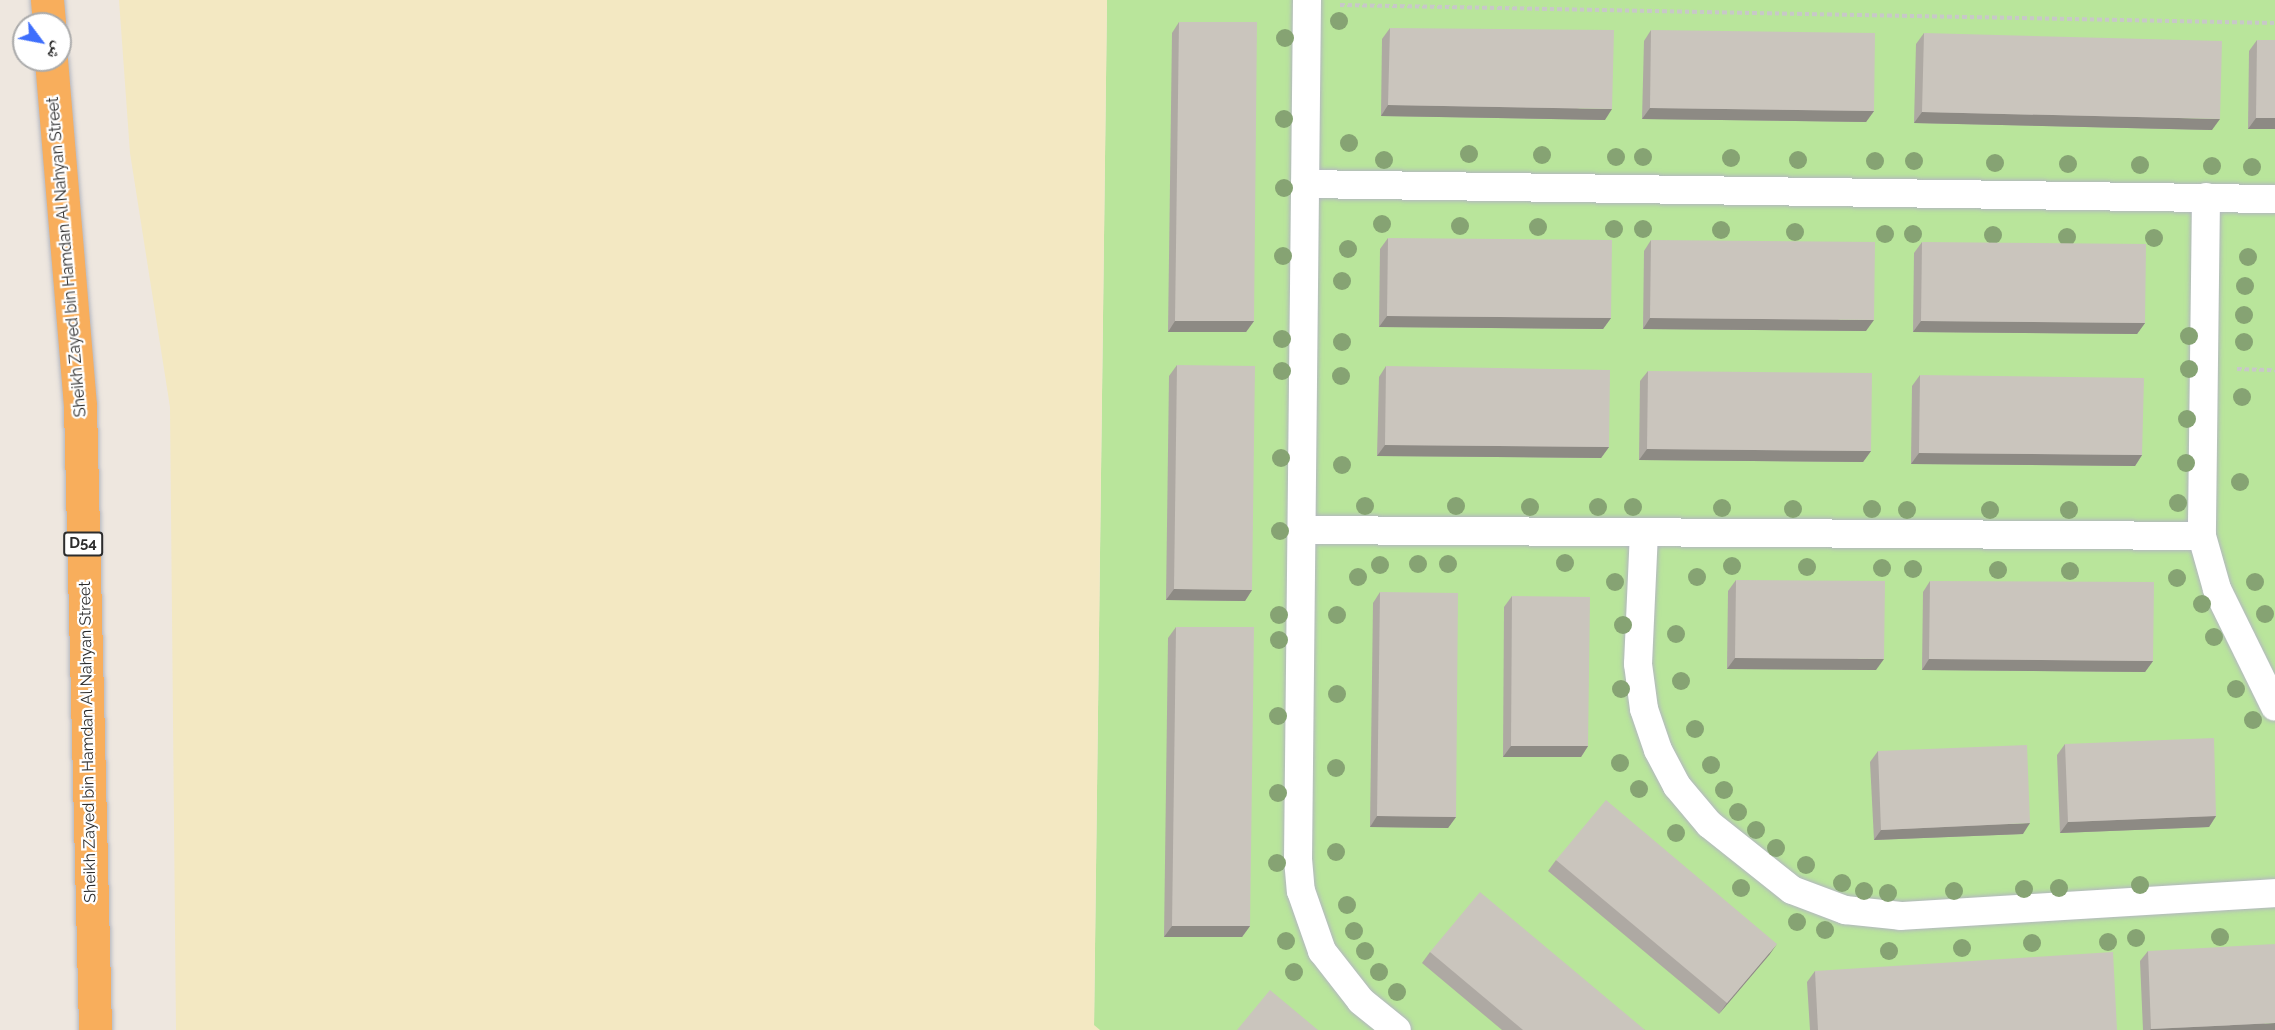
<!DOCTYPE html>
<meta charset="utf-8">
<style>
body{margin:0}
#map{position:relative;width:2275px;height:1030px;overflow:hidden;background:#eee7df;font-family:Raleway,"Noto Naskh Arabic",sans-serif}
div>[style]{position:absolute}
.green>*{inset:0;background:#b9e59b}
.sand>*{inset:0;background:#f3e8c2}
.path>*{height:4px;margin-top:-2px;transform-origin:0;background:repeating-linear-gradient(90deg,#c8c8c8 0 4.5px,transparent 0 7.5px)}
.roads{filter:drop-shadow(0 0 2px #b3b6c0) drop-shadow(0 0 2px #b3b6c0)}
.minor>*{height:28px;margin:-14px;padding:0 14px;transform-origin:14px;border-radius:14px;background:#fff}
.trunk>*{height:33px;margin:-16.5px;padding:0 16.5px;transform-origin:16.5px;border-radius:16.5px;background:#f8ae5c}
.trees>*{width:18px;height:18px;margin:-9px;border-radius:50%;background:#86a373}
.wall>*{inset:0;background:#aea9a3}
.shaded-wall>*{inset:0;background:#8d8a84}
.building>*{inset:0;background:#cac5bd}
span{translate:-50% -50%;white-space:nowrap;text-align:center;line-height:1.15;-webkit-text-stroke:4.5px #fff;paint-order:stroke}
.shield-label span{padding:2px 4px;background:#fff;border:2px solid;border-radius:4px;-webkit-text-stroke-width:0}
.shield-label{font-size:15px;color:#2d2d2d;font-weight:700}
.street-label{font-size:16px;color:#2d2d2d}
.north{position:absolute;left:12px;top:12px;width:60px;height:60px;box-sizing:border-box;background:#fff;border:2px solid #ababab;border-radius:50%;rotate:122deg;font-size:16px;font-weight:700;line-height:24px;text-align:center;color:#2d2d2d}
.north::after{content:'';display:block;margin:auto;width:21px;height:27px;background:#3e6efc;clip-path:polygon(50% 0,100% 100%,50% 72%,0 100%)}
</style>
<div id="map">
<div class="green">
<i style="clip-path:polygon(1107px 0,2275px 0,2275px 1030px,1094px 1030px)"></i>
</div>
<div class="sand">
<i style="clip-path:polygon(119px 0,1107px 0,1094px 1025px,1100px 1030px,176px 1030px,170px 407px,130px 153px)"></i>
</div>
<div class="path">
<i style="left:1340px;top:5px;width:935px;rotate:1.1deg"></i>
<i style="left:2237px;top:369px;width:38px;rotate:2deg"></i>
</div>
<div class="roads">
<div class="minor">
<i style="left:1307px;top:0;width:859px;rotate:90.6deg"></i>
<i style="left:1298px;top:859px;width:32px;rotate:85deg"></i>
<i style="left:1301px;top:891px;width:64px;rotate:70.7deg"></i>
<i style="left:1322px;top:951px;width:63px;rotate:52deg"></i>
<i style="left:1361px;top:1001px;width:46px;rotate:38.9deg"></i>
<i style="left:1305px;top:184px;width:970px;rotate:0.89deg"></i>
<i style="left:2206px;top:197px;width:339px;rotate:90.7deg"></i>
<i style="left:2202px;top:536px;width:55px;rotate:74.2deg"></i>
<i style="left:2217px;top:589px;width:131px;rotate:63.8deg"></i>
<i style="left:1302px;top:530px;width:900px;rotate:0.38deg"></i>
<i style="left:1644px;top:532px;width:132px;rotate:92.6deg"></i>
<i style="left:1638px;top:664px;width:45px;rotate:82.4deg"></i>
<i style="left:1644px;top:709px;width:43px;rotate:71.1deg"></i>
<i style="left:1658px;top:750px;width:41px;rotate:62.2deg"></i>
<i style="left:1677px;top:786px;width:50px;rotate:49.9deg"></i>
<i style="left:1709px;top:824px;width:106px;rotate:38.5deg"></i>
<i style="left:1792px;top:890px;width:57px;rotate:20.7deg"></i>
<i style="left:1845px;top:910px;width:56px;rotate:6.1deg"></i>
<i style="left:1901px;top:916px;width:375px;rotate:-3.5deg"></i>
</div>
<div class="trunk">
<i style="left:47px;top:0;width:24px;rotate:85deg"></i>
<i style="left:51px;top:60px;width:347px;rotate:85.2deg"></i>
<i style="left:80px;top:406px;width:624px;rotate:88.62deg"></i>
</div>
</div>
<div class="trees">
<i style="left:1339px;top:21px"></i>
<i style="left:1285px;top:38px"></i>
<i style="left:1284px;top:119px"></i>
<i style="left:1349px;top:143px"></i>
<i style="left:1469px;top:154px"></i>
<i style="left:1542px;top:155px"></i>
<i style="left:1616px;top:157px"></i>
<i style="left:1643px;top:157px"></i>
<i style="left:1731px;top:158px"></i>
<i style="left:1384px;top:160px"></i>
<i style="left:1798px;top:160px"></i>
<i style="left:1875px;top:161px"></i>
<i style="left:1914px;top:161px"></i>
<i style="left:1995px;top:163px"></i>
<i style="left:2068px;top:164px"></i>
<i style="left:2140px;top:165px"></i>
<i style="left:2212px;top:166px"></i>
<i style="left:2252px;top:167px"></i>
<i style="left:1284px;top:188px"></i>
<i style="left:1382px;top:224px"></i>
<i style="left:1460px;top:226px"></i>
<i style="left:1538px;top:227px"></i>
<i style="left:1614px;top:229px"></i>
<i style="left:1643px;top:229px"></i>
<i style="left:1721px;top:230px"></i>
<i style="left:1795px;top:232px"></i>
<i style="left:1885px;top:234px"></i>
<i style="left:1913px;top:234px"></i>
<i style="left:1993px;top:235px"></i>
<i style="left:2067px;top:237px"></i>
<i style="left:2154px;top:238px"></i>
<i style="left:1348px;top:249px"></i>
<i style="left:1283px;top:256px"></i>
<i style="left:2248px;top:257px"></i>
<i style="left:1342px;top:281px"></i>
<i style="left:2245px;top:286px"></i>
<i style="left:2244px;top:315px"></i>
<i style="left:2189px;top:336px"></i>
<i style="left:1282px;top:339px"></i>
<i style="left:1342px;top:342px"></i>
<i style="left:2244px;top:342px"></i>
<i style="left:2189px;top:369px"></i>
<i style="left:1282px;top:371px"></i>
<i style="left:1341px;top:376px"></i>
<i style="left:2242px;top:397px"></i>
<i style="left:2187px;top:419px"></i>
<i style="left:1281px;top:458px"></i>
<i style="left:2186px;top:463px"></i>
<i style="left:1342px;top:465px"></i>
<i style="left:2240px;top:482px"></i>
<i style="left:2178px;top:503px"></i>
<i style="left:1365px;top:506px"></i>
<i style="left:1456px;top:506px"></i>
<i style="left:1530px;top:507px"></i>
<i style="left:1598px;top:507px"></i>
<i style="left:1633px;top:507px"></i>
<i style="left:1722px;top:508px"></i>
<i style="left:1793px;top:509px"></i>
<i style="left:1872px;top:509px"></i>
<i style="left:1907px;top:510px"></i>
<i style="left:1990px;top:510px"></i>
<i style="left:2069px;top:510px"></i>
<i style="left:1280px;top:531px"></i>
<i style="left:1565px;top:563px"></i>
<i style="left:1418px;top:564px"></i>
<i style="left:1448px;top:564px"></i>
<i style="left:1380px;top:565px"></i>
<i style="left:1732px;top:566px"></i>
<i style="left:1807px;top:567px"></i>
<i style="left:1882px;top:568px"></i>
<i style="left:1913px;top:569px"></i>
<i style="left:1998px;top:570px"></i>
<i style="left:2070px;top:571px"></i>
<i style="left:1358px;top:577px"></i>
<i style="left:1697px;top:577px"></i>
<i style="left:2177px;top:578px"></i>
<i style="left:1615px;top:582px"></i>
<i style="left:2255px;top:582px"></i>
<i style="left:2202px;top:604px"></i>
<i style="left:2265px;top:614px"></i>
<i style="left:1279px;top:615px"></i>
<i style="left:1337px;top:615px"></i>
<i style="left:1623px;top:625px"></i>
<i style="left:1676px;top:634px"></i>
<i style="left:2214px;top:637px"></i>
<i style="left:1279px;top:640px"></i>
<i style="left:1681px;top:681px"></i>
<i style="left:1621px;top:689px"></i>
<i style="left:2236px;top:689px"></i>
<i style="left:1337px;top:694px"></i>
<i style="left:1278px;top:716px"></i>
<i style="left:2253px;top:720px"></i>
<i style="left:1695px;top:729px"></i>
<i style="left:1620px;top:763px"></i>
<i style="left:1711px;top:765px"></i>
<i style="left:1336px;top:768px"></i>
<i style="left:1639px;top:789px"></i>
<i style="left:1724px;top:790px"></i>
<i style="left:1278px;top:793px"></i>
<i style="left:1738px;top:812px"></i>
<i style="left:1756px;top:830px"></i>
<i style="left:1676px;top:833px"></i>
<i style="left:1776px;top:848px"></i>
<i style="left:1336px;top:852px"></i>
<i style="left:1277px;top:863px"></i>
<i style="left:1806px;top:865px"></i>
<i style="left:1842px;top:883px"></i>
<i style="left:2140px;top:885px"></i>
<i style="left:1741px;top:888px"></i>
<i style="left:2059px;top:888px"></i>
<i style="left:2024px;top:889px"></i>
<i style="left:1864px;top:891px"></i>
<i style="left:1954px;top:891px"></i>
<i style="left:1888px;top:893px"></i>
<i style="left:1347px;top:905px"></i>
<i style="left:1797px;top:922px"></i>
<i style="left:1825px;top:930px"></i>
<i style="left:1354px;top:931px"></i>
<i style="left:2220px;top:937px"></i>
<i style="left:2136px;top:938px"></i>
<i style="left:1286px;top:941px"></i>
<i style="left:2108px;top:942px"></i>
<i style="left:2032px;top:943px"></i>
<i style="left:1962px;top:948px"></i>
<i style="left:1365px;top:951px"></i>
<i style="left:1889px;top:951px"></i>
<i style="left:1294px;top:972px"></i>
<i style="left:1379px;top:972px"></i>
<i style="left:1397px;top:992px"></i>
</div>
<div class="wall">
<i style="clip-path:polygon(1179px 22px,1254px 321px,1246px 332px,1168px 332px,1172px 33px)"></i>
<i style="clip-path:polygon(1390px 28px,1605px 120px,1381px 116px,1382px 39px)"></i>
<i style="clip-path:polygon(1651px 30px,1874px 111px,1866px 122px,1642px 119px,1644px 41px)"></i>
<i style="clip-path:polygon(1924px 33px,2212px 130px,1914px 123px,1916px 44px)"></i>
<i style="clip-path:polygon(2257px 40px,2275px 40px,2275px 129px,2248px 129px,2249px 51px)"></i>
<i style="clip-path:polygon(1388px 238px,1611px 318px,1603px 329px,1379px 327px,1380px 249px)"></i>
<i style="clip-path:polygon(1651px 240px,1866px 331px,1643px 329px,1644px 251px)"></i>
<i style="clip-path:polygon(1922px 242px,2145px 323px,2137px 334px,1913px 332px,1914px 253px)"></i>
<i style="clip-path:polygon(1177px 365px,1252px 590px,1245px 601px,1166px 600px,1169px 376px)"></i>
<i style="clip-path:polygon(1386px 366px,1609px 447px,1601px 458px,1377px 456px,1379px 377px)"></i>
<i style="clip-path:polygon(1648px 371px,1871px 451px,1863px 462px,1639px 460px,1640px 381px)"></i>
<i style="clip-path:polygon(1920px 375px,2142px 455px,2135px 466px,1911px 464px,1912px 386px)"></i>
<i style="clip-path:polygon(1736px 580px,1876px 670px,1727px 669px,1728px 591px)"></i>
<i style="clip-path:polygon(1930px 581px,2153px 661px,2145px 672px,1922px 670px,1923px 592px)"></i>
<i style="clip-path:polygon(1380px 592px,1456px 817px,1448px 828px,1370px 827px,1373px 603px)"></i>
<i style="clip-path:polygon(1512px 596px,1588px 746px,1581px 757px,1503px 757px,1504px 607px)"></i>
<i style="clip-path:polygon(1176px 627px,1250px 926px,1242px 937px,1164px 937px,1168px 638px)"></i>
<i style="clip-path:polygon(2065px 744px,2216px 816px,2209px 827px,2060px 833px,2057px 755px)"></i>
<i style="clip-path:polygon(1878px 751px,2023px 834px,1874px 840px,1870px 762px)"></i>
<i style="clip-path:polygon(1556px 860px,1770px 954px,1719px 1014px,1548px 871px)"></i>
<i style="clip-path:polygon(2148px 951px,2275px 1030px,2143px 1030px,2140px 961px)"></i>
<i style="clip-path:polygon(1430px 952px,1645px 1030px,1502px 1030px,1422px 963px)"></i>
<i style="clip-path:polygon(1815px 971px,2117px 1030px,1810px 1030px,1807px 982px)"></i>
</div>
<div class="shaded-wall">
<i style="clip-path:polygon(1388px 105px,1612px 109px,1605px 120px,1381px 116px)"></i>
<i style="clip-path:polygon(1650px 108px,1874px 111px,1866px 122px,1642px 119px)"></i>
<i style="clip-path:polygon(1922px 112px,2220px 119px,2212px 130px,1914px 123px)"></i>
<i style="clip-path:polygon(2256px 118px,2275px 118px,2275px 129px,2248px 129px)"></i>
<i style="clip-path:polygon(1387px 316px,1611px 318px,1603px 329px,1379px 327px)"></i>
<i style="clip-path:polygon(1650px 318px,1874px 320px,1866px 331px,1643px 329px)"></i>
<i style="clip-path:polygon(1175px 321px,1254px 321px,1246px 332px,1168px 332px)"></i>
<i style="clip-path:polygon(1921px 321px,2145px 323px,2137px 334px,1913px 332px)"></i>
<i style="clip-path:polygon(1385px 445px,1609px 447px,1601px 458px,1377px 456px)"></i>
<i style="clip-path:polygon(1647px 449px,1871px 451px,1863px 462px,1639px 460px)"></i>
<i style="clip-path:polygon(1919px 453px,2142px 455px,2135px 466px,1911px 464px)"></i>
<i style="clip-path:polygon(1174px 589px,1252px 590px,1245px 601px,1166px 600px)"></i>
<i style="clip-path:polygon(1735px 658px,1884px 659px,1876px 670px,1727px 669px)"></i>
<i style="clip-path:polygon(1929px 659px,2153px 661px,2145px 672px,1922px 670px)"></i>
<i style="clip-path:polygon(1511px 746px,1588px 746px,1581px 757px,1503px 757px)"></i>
<i style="clip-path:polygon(1377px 816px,1456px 817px,1448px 828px,1370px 827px)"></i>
<i style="clip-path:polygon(2216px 816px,2209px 827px,2060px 833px,2068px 822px)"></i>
<i style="clip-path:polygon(2030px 823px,2023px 834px,1874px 840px,1881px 830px)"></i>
<i style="clip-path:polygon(1172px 926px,1250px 926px,1242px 937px,1164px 937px)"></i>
<i style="clip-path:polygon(1777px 944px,1770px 954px,1719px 1014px,1727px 1003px)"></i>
<i style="clip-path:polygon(2275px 1023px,2275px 1030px,2150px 1030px,2151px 1029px)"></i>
</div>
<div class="building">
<i style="clip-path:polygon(1179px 22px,1257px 22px,1254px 321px,1175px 321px)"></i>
<i style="clip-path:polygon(1390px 28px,1614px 30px,1612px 109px,1388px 105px)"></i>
<i style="clip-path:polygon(1651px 30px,1875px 33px,1874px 111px,1650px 108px)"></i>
<i style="clip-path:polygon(1924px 33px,2222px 41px,2220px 119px,1922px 112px)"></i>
<i style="clip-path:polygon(2257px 40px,2275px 40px,2275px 118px,2256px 118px)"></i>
<i style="clip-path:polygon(1388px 238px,1612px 240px,1611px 318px,1387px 316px)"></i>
<i style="clip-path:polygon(1651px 240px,1875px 242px,1874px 320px,1650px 318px)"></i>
<i style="clip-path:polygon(1922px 242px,2146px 244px,2145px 323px,1921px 321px)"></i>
<i style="clip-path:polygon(1177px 365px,1255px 366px,1252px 590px,1174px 589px)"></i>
<i style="clip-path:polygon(1386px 366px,1610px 370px,1609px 447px,1385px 445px)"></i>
<i style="clip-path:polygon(1648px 371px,1872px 373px,1871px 451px,1647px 449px)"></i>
<i style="clip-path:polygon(1920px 375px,2144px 378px,2142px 455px,1919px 453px)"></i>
<i style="clip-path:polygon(1736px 580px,1885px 581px,1884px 659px,1735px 658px)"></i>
<i style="clip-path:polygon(1930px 581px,2154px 582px,2153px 661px,1929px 659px)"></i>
<i style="clip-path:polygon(1380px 592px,1458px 593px,1456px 817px,1377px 816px)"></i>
<i style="clip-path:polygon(1512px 596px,1590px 597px,1588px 746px,1511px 746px)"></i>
<i style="clip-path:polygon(1176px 627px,1254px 627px,1250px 926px,1172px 926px)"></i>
<i style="clip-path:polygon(2214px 738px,2216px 816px,2068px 822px,2065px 744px)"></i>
<i style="clip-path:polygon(2027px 745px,2030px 823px,1881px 830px,1878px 751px)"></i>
<i style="clip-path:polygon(1606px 800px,1777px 944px,1727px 1003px,1556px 860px)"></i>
<i style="clip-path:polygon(1480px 892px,1645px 1030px,1523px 1030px,1430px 952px)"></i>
<i style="clip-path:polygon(2275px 944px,2275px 1023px,2151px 1029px,2148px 951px)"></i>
<i style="clip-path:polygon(2113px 952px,2117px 1030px,1818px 1030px,1815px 971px)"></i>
<i style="clip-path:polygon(1270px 990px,1318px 1030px,1237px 1030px)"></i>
</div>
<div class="shield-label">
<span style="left:83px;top:544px">D54</span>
</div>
<div class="street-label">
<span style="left:67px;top:257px;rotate:-95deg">Sheikh Zayed bin Hamdan Al Nahyan Street</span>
<span style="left:88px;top:742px;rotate:-91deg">Sheikh Zayed bin Hamdan Al Nahyan Street</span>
</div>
<div class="north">ش</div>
</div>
